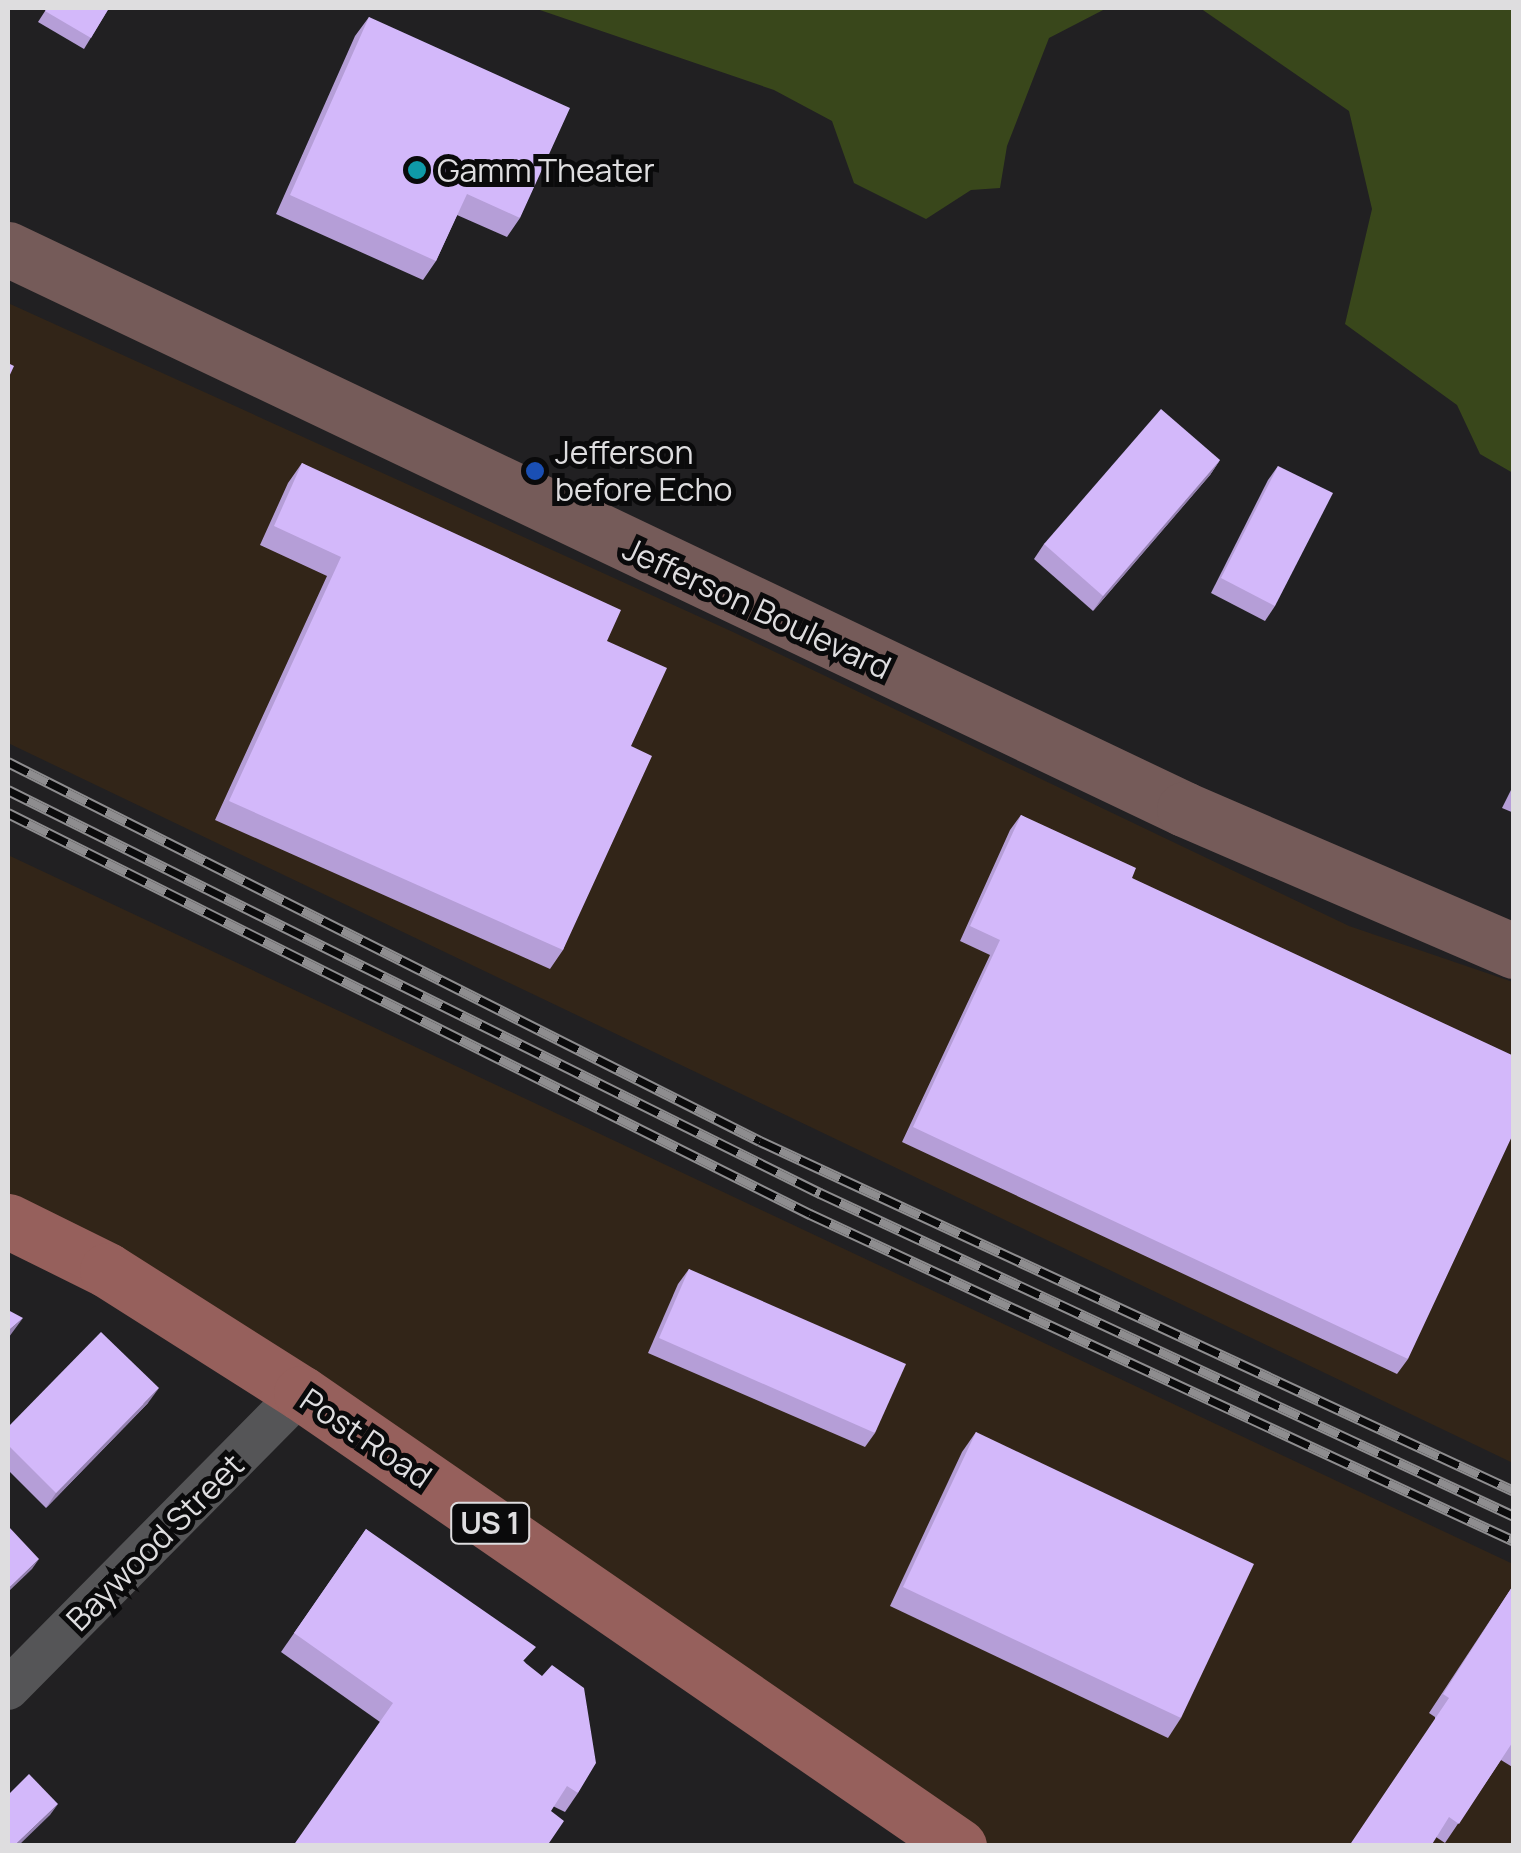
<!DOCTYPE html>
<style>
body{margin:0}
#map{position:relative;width:1521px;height:1853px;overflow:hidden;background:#212022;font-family:Manrope,sans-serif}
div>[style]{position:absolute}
.commercial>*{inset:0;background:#322518}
.green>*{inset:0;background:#39471b}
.minor>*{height:42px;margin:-21px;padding:0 21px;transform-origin:21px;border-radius:21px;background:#555557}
.secondary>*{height:55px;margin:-27.5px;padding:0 27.5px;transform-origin:27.5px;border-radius:27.5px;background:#755b59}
.primary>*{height:55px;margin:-27.5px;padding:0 27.5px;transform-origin:27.5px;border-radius:27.5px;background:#96605c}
.rail>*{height:11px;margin-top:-5.5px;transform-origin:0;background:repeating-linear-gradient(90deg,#0a0a0b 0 22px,#8e8d8f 0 44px);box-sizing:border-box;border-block:2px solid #8e8d8f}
.wall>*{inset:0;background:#b59ed7}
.shaded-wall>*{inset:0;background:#9481af}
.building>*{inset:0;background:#d3b8fa}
.dots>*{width:28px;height:28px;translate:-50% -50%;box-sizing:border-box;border:5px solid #0a0a0b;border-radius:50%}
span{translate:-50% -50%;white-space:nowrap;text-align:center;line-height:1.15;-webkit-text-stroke:10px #0a0a0b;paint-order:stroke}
.shield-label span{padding:2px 8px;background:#0a0a0b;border:2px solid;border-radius:8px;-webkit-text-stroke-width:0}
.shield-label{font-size:30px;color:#dedddf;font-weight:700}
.poi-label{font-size:32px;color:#dedddf}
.left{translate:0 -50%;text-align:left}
.street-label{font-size:32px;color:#dedddf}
.frame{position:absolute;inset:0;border:10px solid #dedddf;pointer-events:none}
</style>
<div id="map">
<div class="commercial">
<i style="clip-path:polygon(8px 303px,733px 632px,1349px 926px,1513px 982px,1513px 1463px,8px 743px)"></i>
<i style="clip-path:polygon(8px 855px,1513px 1564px,1513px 1845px,950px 1846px,8px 1226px)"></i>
</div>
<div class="green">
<i style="clip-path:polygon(534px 8px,1107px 8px,1049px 38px,1007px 146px,1000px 188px,971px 190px,926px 219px,854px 183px,832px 121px,774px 90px)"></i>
<i style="clip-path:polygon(1200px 8px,1513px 8px,1513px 473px,1480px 454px,1457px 405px,1345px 324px,1372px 209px,1349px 111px)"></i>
</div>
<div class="minor">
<i style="left:8px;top:1689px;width:416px;rotate:-45.3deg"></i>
</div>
<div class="secondary">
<i style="left:8px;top:249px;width:1303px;rotate:25.46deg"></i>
<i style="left:1184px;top:809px;width:359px;rotate:23.3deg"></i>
</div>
<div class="primary">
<i style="left:8px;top:1221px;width:110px;rotate:26.3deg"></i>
<i style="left:107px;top:1270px;width:230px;rotate:32.4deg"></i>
<i style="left:301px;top:1393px;width:799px;rotate:34.55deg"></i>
</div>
<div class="rail">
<i style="left:8px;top:762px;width:842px;rotate:26.75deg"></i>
<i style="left:760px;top:1141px;width:831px;rotate:24.9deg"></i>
<i style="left:8px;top:790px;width:907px;rotate:26.4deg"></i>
<i style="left:820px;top:1193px;width:765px;rotate:24.96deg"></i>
<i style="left:8px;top:813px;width:897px;rotate:26.57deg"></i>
<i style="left:810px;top:1214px;width:776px;rotate:24.91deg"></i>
</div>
<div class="wall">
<i style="clip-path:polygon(47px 8px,109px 8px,84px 49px,38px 22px)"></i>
<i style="clip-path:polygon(369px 17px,520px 218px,507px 237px,457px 215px,436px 261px,423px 280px,276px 214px,355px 36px)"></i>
<i style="clip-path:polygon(1220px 460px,1210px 475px,1093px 611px,1034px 559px,1044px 544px)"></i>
<i style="clip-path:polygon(302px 463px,607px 641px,631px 746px,563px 950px,550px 969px,215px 820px,327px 576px,260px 545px,288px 483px)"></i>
<i style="clip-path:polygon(1278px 466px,1275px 606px,1265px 621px,1211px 593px,1268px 480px)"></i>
<i style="clip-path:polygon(1514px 784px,1514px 813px,1502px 808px)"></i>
<i style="clip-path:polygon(1021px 815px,1132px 878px,1408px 1359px,1397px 1374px,902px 1142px,990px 955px,960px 941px,1010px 830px)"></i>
<i style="clip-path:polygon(689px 1269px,875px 1433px,865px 1447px,648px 1353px,678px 1284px)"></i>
<i style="clip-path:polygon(148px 1403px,46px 1508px,8px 1470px,8px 1427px)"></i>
<i style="clip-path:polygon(976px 1432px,1181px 1718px,1168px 1738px,890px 1606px,962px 1452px)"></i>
<i style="clip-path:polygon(366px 1529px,525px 1662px,578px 1793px,565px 1812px,380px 1722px,281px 1652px)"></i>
<i style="clip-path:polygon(1514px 1584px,1514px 1768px,1501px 1760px,1445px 1843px,1436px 1837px,1435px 1717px,1429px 1713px)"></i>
</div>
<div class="shaded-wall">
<i style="clip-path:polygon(1220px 460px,1210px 475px,1093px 611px,1103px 596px)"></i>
<i style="clip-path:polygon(23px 1318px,9px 1337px,8px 1339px,8px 1331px)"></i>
<i style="clip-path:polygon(159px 1388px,148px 1403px,46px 1508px,56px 1493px)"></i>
<i style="clip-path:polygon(39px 1559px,32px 1569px,8px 1592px,8px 1589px)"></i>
<i style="clip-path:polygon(58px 1804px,50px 1815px,18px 1846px,14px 1846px)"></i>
</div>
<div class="building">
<i style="clip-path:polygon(48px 8px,109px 8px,91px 38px,45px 11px)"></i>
<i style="clip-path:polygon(369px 17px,570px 108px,520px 218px,467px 194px,436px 261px,290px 195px)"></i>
<i style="clip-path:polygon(8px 363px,14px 366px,8px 379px)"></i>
<i style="clip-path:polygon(1161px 409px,1220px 460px,1103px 596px,1044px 544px)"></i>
<i style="clip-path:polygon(302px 463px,621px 610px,607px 641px,667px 668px,631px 746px,652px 756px,563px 950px,229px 801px,341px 557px,274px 526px)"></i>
<i style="clip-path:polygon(1278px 466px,1333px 493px,1275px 606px,1221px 578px)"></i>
<i style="clip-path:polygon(1021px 815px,1136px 868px,1132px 878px,1514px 1056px,1514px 1132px,1408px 1359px,913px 1127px,1000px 940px,970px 926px)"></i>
<i style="clip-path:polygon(689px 1269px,906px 1364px,875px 1433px,659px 1338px)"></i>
<i style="clip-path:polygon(8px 1310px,23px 1318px,8px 1331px)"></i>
<i style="clip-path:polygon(101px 1332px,159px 1388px,56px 1493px,8px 1445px,8px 1427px)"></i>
<i style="clip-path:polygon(976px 1432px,1254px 1564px,1181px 1718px,903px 1587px)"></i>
<i style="clip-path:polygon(9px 1527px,39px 1559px,8px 1589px,8px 1528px)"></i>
<i style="clip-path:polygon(366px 1529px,536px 1647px,523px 1661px,542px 1676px,552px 1665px,584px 1688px,596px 1763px,578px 1793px,567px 1786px,551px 1811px,564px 1821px,547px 1846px,293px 1846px,393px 1703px,294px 1633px)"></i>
<i style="clip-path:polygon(1514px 1584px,1514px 1740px,1459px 1824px,1449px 1817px,1431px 1846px,1349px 1846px,1449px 1698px,1443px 1694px)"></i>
<i style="clip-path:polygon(29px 1774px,58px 1804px,14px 1846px,9px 1846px,8px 1795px)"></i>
</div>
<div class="dots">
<i style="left:417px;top:170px;background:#0f9aa8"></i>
<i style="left:535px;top:471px;background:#1a4fb4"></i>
</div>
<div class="shield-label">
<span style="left:490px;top:1523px">US 1</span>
</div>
<div class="poi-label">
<span class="left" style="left:437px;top:170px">Gamm Theater</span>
<span class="left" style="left:555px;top:471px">Jefferson<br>before Echo</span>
</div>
<div class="street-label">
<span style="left:757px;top:608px;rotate:25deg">Jefferson Boulevard</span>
<span style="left:366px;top:1438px;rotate:34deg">Post Road</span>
<span style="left:155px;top:1542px;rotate:-45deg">Baywood Street</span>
</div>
<div class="frame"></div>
</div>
